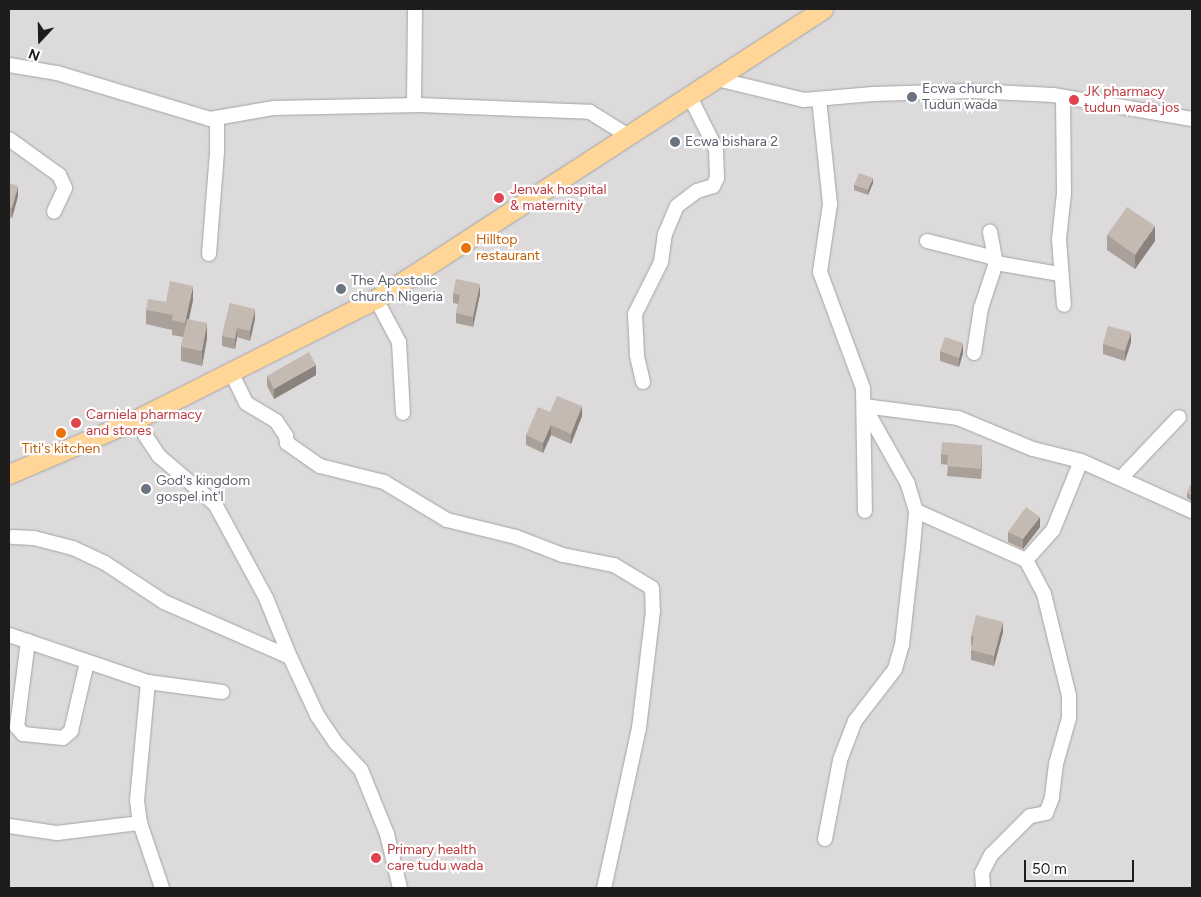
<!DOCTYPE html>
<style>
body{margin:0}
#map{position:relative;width:1201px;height:897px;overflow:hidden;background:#efebe3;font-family:Figtree,sans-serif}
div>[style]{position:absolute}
.residential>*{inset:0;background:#dcdada}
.roads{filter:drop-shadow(0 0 1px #a4a4a4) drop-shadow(0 0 1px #a4a4a4)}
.minor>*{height:14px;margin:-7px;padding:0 7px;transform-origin:7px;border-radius:7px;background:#fff}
.major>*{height:19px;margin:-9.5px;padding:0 9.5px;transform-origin:9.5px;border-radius:9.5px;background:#ffd598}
.wall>*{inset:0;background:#a9a099}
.shaded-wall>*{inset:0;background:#89827d}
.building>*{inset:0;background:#c4bab2}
.dots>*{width:14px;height:14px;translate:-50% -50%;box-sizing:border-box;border:2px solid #fff;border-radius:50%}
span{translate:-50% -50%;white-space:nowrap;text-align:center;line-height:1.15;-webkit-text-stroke:4.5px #fff;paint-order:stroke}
.worship-label{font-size:14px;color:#5b616d}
.left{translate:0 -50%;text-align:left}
.health-label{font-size:14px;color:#be3a42}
.food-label{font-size:14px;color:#c56008}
.frame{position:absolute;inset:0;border:10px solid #1d1d1d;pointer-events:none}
.north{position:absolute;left:15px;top:15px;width:50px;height:50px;-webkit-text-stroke:4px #fff;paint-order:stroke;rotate:201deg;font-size:14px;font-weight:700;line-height:20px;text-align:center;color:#1d1d1d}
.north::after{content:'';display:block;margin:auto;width:18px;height:22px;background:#1d1d1d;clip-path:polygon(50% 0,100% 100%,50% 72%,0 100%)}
.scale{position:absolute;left:1024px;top:860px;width:110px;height:22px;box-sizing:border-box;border:2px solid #1d1d1d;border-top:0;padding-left:6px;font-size:15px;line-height:18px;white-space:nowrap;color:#1d1d1d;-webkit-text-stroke:4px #fff;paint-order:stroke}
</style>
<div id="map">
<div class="residential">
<i style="clip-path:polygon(9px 9px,1192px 9px,1192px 888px,9px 888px)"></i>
</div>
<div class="roads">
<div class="minor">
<i style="left:9px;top:65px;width:49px;rotate:9.5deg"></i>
<i style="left:57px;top:73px;width:160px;rotate:16.7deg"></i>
<i style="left:210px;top:119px;width:65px;rotate:-9.8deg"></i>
<i style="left:274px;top:108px;width:145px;rotate:-1.2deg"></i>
<i style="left:419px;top:105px;width:171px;rotate:2.3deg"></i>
<i style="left:590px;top:112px;width:47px;rotate:32deg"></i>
<i style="left:717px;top:79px;width:89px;rotate:13.6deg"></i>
<i style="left:804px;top:100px;width:69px;rotate:-5deg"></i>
<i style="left:873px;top:94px;width:99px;rotate:-1.7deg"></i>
<i style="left:972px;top:91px;width:81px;rotate:2.8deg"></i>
<i style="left:1053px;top:95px;width:141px;rotate:9.8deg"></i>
<i style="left:1063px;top:97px;width:96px;rotate:89.4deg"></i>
<i style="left:1064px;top:193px;width:46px;rotate:96.2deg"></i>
<i style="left:1059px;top:239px;width:66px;rotate:85.7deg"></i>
<i style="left:819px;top:99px;width:106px;rotate:84deg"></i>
<i style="left:830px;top:204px;width:69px;rotate:98.4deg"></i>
<i style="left:820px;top:272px;width:124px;rotate:69.7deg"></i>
<i style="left:863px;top:388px;width:123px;rotate:89.1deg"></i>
<i style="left:414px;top:105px;width:96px;rotate:-89.4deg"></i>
<i style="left:9px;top:139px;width:62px;rotate:35.8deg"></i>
<i style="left:59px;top:175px;width:14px;rotate:65deg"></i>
<i style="left:65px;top:188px;width:26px;rotate:115deg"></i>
<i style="left:927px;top:241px;width:66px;rotate:14deg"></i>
<i style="left:991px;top:257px;width:8px;rotate:50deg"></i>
<i style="left:996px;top:263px;width:65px;rotate:9.8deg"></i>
<i style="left:209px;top:254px;width:102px;rotate:-85.5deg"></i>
<i style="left:217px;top:152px;width:34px;rotate:-90deg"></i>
<i style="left:376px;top:299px;width:49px;rotate:61.9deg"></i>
<i style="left:399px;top:342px;width:71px;rotate:86.8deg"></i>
<i style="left:974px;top:353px;width:46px;rotate:-81.2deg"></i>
<i style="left:981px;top:308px;width:47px;rotate:-71.6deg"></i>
<i style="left:996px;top:263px;width:32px;rotate:-101deg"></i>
<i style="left:232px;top:374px;width:32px;rotate:64deg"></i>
<i style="left:246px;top:403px;width:35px;rotate:31deg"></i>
<i style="left:276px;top:421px;width:18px;rotate:56deg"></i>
<i style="left:286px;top:436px;width:7px;rotate:82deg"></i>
<i style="left:287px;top:443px;width:40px;rotate:34.9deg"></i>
<i style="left:320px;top:466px;width:66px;rotate:14deg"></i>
<i style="left:384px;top:482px;width:74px;rotate:31.1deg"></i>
<i style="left:447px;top:520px;width:71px;rotate:13.8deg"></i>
<i style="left:516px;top:537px;width:50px;rotate:21deg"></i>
<i style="left:563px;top:555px;width:52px;rotate:11.1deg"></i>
<i style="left:614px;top:565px;width:44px;rotate:31.2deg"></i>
<i style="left:652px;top:588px;width:23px;rotate:88deg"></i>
<i style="left:653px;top:611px;width:118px;rotate:96.8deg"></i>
<i style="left:639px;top:728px;width:164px;rotate:102.3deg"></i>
<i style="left:643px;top:382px;width:28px;rotate:-103deg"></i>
<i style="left:637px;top:355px;width:41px;rotate:-92.8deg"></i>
<i style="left:635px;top:314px;width:58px;rotate:-63.4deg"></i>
<i style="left:661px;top:262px;width:28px;rotate:-82deg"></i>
<i style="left:665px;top:234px;width:30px;rotate:-67deg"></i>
<i style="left:677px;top:206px;width:25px;rotate:-37deg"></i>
<i style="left:697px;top:191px;width:17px;rotate:-17deg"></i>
<i style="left:713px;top:186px;width:9px;rotate:-63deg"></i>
<i style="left:717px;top:178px;width:29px;rotate:-92deg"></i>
<i style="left:716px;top:149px;width:58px;rotate:-116.6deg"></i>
<i style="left:864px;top:406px;width:95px;rotate:7.3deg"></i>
<i style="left:958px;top:418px;width:81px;rotate:22.5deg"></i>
<i style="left:1033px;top:449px;width:49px;rotate:14deg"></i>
<i style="left:1081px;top:461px;width:122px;rotate:24.2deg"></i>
<i style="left:135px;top:420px;width:43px;rotate:56.3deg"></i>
<i style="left:159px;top:456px;width:74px;rotate:40.6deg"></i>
<i style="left:215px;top:504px;width:107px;rotate:61.5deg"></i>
<i style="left:266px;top:598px;width:64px;rotate:67.9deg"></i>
<i style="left:1121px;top:478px;width:84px;rotate:-46.4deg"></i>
<i style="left:916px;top:511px;width:120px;rotate:24deg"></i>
<i style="left:1026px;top:560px;width:38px;rotate:62deg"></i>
<i style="left:1044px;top:594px;width:105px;rotate:76.2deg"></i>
<i style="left:1069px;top:696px;width:22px;rotate:90deg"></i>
<i style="left:1069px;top:718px;width:48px;rotate:105.8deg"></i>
<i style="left:1056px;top:764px;width:34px;rotate:97deg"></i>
<i style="left:1052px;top:798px;width:16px;rotate:112deg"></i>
<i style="left:1046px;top:813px;width:16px;rotate:169deg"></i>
<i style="left:1030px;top:816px;width:55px;rotate:135deg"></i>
<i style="left:991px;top:855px;width:20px;rotate:117deg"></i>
<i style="left:982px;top:873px;width:15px;rotate:86deg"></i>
<i style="left:13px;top:537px;width:21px;rotate:3deg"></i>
<i style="left:34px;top:538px;width:40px;rotate:14.4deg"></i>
<i style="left:73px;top:548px;width:35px;rotate:25deg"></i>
<i style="left:105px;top:563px;width:71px;rotate:33.5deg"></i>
<i style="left:164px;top:602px;width:137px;rotate:23.6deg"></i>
<i style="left:290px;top:657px;width:64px;rotate:65deg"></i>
<i style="left:317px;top:715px;width:32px;rotate:56deg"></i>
<i style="left:335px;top:742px;width:38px;rotate:47deg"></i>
<i style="left:361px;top:770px;width:69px;rotate:67.9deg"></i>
<i style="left:387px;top:834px;width:56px;rotate:76.5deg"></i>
<i style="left:1026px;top:560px;width:40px;rotate:-48deg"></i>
<i style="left:1053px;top:530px;width:74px;rotate:-67.9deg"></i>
<i style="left:9px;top:635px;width:147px;rotate:18.7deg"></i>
<i style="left:148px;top:682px;width:75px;rotate:7.7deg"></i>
<i style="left:28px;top:641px;width:87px;rotate:97.3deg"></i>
<i style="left:17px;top:727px;width:9px;rotate:49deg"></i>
<i style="left:23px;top:734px;width:40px;rotate:5.7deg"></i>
<i style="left:63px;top:738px;width:11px;rotate:-41deg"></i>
<i style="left:71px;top:731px;width:71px;rotate:-76.9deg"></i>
<i style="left:148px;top:682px;width:119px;rotate:95.3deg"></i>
<i style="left:137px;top:800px;width:23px;rotate:83deg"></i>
<i style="left:140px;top:823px;width:69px;rotate:71.3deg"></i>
<i style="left:9px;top:826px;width:49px;rotate:8.3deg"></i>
<i style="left:57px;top:833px;width:84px;rotate:-6.9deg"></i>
<i style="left:825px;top:839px;width:80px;rotate:-79.2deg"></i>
<i style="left:840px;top:760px;width:42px;rotate:-69deg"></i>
<i style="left:855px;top:721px;width:66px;rotate:-52.4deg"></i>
<i style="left:895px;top:669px;width:25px;rotate:-74deg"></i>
<i style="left:902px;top:645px;width:99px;rotate:-83.6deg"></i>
<i style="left:913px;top:547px;width:36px;rotate:-85deg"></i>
<i style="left:916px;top:511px;width:28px;rotate:-107deg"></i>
<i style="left:908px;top:484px;width:90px;rotate:-119.4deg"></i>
</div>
<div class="major">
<i style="left:9px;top:474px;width:137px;rotate:-23.2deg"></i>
<i style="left:135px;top:420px;width:270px;rotate:-26.7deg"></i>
<i style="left:376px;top:299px;width:533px;rotate:-32.97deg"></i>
</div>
</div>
<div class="wall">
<i style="clip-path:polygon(9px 183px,18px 196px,12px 218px,9px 217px)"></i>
<i style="clip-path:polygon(873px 183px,868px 195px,854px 190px,854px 185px)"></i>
<i style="clip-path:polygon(1107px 235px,1155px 241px,1135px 269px,1107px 250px)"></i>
<i style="clip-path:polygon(453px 293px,480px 294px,473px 327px,456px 323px,456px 313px,458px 304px,453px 303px)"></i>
<i style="clip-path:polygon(193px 300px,189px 319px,207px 338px,202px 366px,181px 361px,181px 347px,183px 337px,172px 335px,172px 330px,146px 324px,146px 310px,166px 302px)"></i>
<i style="clip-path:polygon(230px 303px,255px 319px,250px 341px,237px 337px,235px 349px,222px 346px,222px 336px)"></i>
<i style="clip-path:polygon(1131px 342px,1125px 361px,1103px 354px,1103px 344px)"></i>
<i style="clip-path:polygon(940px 351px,963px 353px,959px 367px,940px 361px)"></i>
<i style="clip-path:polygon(316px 375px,274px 399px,267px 386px,267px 376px)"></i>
<i style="clip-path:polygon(550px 412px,582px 416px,571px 444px,551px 435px,543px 453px,526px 445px,526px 435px)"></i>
<i style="clip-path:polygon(941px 454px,982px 455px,981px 479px,947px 476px,948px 465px,941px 464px)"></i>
<i style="clip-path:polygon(1192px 482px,1192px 501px,1187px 498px,1187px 493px)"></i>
<i style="clip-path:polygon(1040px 527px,1023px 549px,1008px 542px,1008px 532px)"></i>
<i style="clip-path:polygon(1003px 632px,994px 666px,971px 660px,971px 650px,972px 646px,971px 646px,971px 636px)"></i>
</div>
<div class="shaded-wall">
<i style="clip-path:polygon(873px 178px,873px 183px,868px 195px,868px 190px)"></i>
<i style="clip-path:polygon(18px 186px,18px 196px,12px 218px,12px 208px)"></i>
<i style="clip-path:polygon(1155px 226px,1155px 241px,1135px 269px,1135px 255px)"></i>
<i style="clip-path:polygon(480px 284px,480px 294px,473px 327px,473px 317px)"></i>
<i style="clip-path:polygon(193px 286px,193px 300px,185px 337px,185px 323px)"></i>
<i style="clip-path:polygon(255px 309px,255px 319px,250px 341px,250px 331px)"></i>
<i style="clip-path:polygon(207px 323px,207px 338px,202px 366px,202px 351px)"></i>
<i style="clip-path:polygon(237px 328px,237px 337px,235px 349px,235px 339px)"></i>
<i style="clip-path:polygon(1131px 332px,1131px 342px,1125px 361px,1125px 351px)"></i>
<i style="clip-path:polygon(963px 343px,963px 353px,959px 367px,959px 358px)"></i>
<i style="clip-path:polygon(316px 365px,316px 375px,274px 399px,274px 389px)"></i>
<i style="clip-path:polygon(582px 406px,582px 416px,571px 444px,571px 434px)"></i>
<i style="clip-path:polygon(551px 425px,551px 435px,543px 453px,543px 443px)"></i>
<i style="clip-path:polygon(982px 445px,982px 455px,981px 479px,981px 469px)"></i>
<i style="clip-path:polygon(1040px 517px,1040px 527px,1023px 549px,1023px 539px)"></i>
<i style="clip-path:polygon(1003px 622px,1003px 632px,994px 666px,994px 656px)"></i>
</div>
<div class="building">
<i style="clip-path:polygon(859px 173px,873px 178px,868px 190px,854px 185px)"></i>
<i style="clip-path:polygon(9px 183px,18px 186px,12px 208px,9px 207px)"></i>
<i style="clip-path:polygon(1127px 207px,1155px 226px,1135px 255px,1107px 235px)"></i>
<i style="clip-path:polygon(456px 279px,480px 284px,473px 317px,456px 313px,460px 295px,453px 293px)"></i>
<i style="clip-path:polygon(170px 281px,193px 286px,185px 323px,172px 320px,173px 315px,146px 310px,148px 299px,166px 302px)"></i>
<i style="clip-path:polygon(230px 303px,255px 309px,250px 331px,237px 328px,235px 339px,222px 336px)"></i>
<i style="clip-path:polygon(187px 319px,207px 323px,202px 351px,181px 347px)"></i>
<i style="clip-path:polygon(1108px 326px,1131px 332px,1125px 351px,1103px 344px)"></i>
<i style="clip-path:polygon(945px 337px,963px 343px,959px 358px,940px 351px)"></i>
<i style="clip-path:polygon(309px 352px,316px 365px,274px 389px,267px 376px)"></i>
<i style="clip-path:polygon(557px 396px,582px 406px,571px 434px,551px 425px,543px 443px,526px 435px,538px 407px,550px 412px)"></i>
<i style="clip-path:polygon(942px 442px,982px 445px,981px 469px,947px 466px,948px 455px,941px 454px)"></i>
<i style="clip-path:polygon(1192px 482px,1192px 496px,1187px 493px)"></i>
<i style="clip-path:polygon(1026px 507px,1040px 517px,1023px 539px,1008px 532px)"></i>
<i style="clip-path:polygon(976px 615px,1003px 622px,994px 656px,971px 650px,974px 637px,971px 636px)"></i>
</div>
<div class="dots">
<i style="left:912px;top:97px;background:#6b7280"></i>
<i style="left:1074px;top:100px;background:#e0444e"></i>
<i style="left:675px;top:142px;background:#6b7280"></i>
<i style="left:499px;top:198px;background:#e0444e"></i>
<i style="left:466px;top:248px;background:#e8710a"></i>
<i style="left:341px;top:289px;background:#6b7280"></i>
<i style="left:76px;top:423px;background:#e0444e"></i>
<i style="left:61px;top:433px;background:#e8710a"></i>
<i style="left:146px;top:489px;background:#6b7280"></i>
<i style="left:376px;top:858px;background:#e0444e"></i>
</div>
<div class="worship-label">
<span class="left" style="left:922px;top:97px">Ecwa church<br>Tudun wada</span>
<span class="left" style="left:685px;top:142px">Ecwa bishara 2</span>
<span class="left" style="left:351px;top:289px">The Apostolic<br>church Nigeria</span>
<span class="left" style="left:156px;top:489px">God's kingdom<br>gospel int'l</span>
</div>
<div class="health-label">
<span class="left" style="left:1084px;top:100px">JK pharmacy<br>tudun wada jos</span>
<span class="left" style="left:510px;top:198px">Jenvak hospital<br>&amp; maternity</span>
<span class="left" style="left:86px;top:423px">Carniela pharmacy<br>and stores</span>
<span class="left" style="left:387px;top:858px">Primary health<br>care tudu wada</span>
</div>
<div class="food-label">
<span class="left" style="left:476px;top:248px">Hilltop<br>restaurant</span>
<span style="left:61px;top:449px">Titi's kitchen</span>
</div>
<div class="frame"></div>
<div class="north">N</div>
<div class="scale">50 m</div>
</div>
